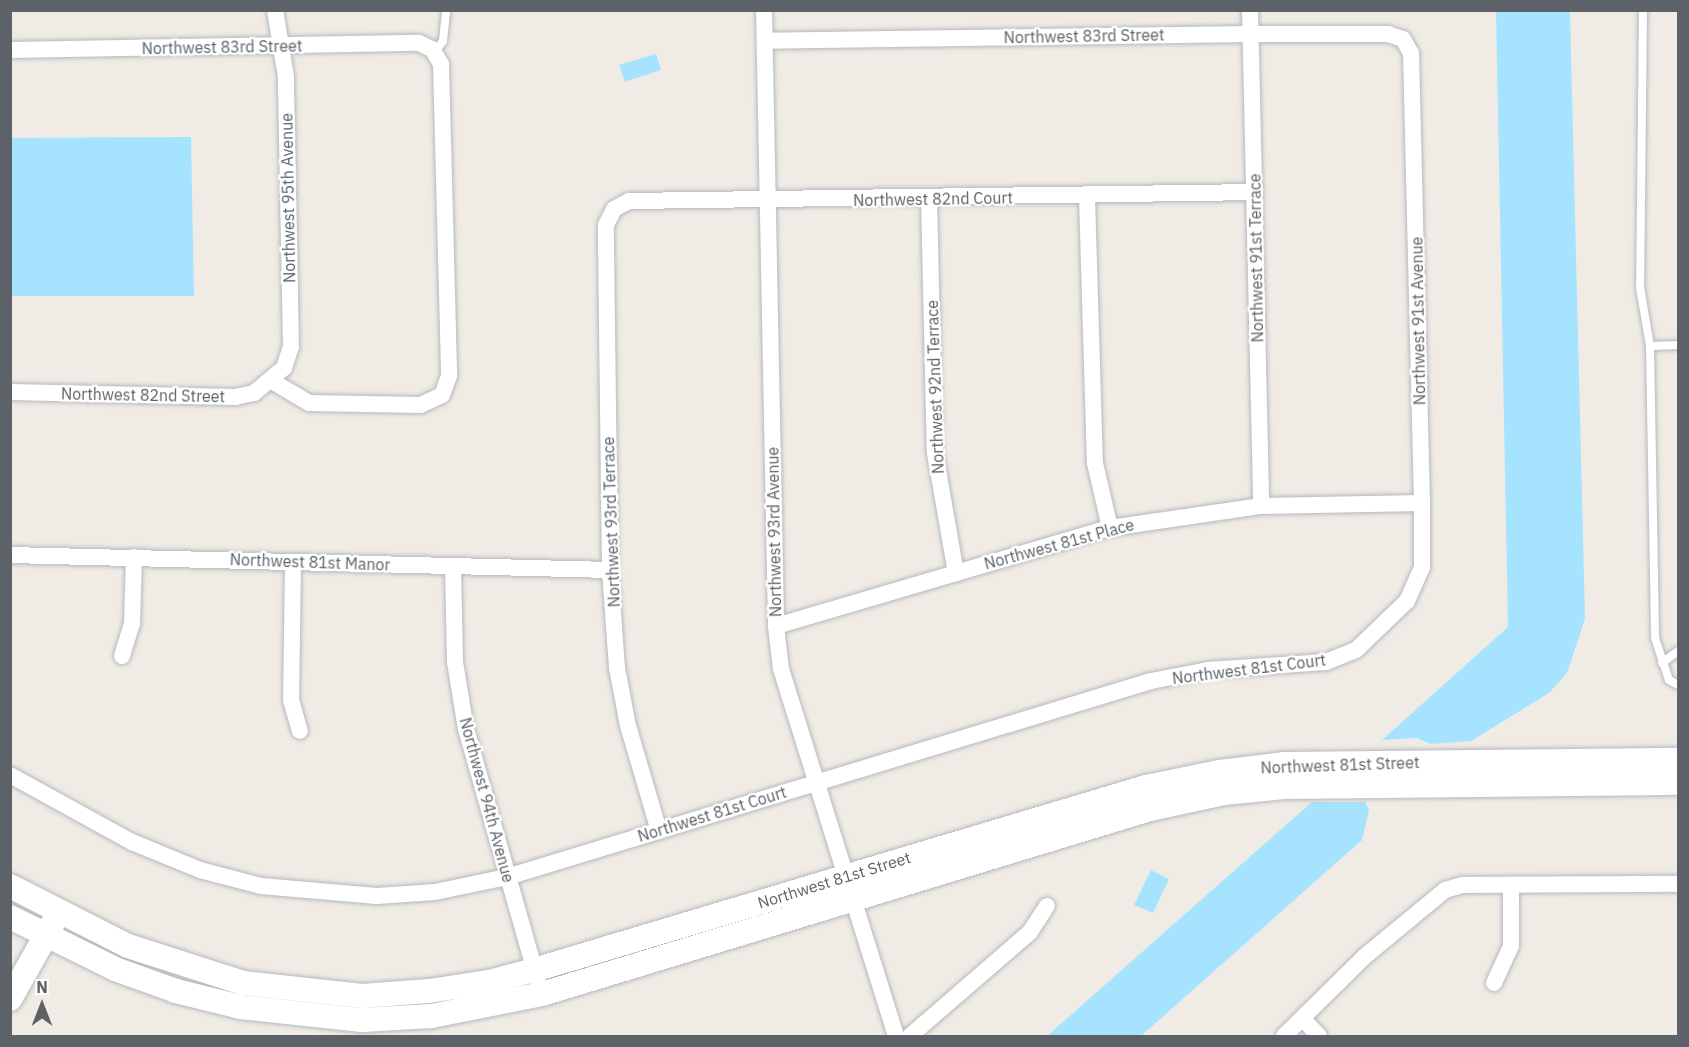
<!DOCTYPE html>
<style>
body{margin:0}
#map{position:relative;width:1689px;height:1047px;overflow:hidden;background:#f0ece5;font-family:"IBM Plex Sans",sans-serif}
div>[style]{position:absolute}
.water>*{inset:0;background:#a6e3ff}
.roads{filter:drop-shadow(0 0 2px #b5b9bd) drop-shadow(0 0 2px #b5b9bd)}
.lane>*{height:8px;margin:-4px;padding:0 4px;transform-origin:4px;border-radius:4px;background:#fff}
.street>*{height:16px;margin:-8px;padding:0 8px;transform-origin:8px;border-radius:8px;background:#fff}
.secondary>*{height:24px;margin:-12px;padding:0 12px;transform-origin:12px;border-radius:12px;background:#fff}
span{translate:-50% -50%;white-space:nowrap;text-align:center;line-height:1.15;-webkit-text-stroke:4.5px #fff;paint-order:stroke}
.street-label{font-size:16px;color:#5c6267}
.frame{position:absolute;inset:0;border:12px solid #5c6267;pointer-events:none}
.north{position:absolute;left:12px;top:975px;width:60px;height:60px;-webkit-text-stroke:4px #fff;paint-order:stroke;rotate:0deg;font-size:16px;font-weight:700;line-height:24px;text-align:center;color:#5c6267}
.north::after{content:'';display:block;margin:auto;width:21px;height:27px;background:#5c6267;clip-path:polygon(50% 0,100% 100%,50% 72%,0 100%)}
</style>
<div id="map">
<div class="water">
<i style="clip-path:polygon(1496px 11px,1570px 11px,1585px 619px,1567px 673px,1549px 693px,1471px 741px,1431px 744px,1417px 738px,1382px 740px,1508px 627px)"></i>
<i style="clip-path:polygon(656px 54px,661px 70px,625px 82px,619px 65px)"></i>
<i style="clip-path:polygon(191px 137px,194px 296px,11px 296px,11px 138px)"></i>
<i style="clip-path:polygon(1312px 802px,1365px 802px,1369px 810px,1362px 840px,1141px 1036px,1047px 1036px)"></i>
<i style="clip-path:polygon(1151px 870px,1169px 879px,1153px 913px,1134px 905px)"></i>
</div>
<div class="roads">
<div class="lane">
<i style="left:1643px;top:10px;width:277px;rotate:90.6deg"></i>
<i style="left:1640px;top:287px;width:60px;rotate:80.4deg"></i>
<i style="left:1650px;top:346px;width:292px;rotate:89deg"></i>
<i style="left:1655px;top:638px;width:44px;rotate:71.6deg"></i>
<i style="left:1669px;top:680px;width:10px;rotate:29deg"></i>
<i style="left:434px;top:53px;width:15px;rotate:-53deg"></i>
<i style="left:443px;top:41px;width:31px;rotate:-84deg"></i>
<i style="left:1650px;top:346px;width:28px;rotate:-2deg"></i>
<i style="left:1662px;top:663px;width:20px;rotate:-37deg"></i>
</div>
<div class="street">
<i style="left:764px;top:10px;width:616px;rotate:88.88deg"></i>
<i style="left:776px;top:626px;width:43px;rotate:83.4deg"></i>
<i style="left:781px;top:669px;width:385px;rotate:72.6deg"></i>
<i style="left:1250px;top:10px;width:496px;rotate:88.7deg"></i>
<i style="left:10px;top:50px;width:409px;rotate:-1deg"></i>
<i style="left:419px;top:43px;width:14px;rotate:25deg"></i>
<i style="left:432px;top:49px;width:17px;rotate:59deg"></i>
<i style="left:441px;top:64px;width:312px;rotate:88.5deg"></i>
<i style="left:449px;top:376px;width:20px;rotate:110deg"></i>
<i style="left:442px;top:395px;width:23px;rotate:155deg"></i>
<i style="left:421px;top:405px;width:112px;rotate:-179deg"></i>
<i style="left:309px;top:403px;width:43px;rotate:-149.3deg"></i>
<i style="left:1087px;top:197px;width:266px;rotate:88.3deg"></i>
<i style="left:1095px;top:463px;width:67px;rotate:77deg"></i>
<i style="left:929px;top:198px;width:255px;rotate:88.7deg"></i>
<i style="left:935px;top:453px;width:122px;rotate:80.1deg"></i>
<i style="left:10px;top:392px;width:225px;rotate:1.3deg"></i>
<i style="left:235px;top:397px;width:19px;rotate:-12deg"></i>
<i style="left:254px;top:393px;width:39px;rotate:-40deg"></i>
<i style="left:284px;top:368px;width:22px;rotate:-72deg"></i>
<i style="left:291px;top:347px;width:270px;rotate:-91.1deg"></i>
<i style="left:286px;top:77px;width:68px;rotate:-99.3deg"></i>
<i style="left:10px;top:555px;width:600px;rotate:1.43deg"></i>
<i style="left:293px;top:562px;width:138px;rotate:90.8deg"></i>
<i style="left:291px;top:700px;width:32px;rotate:74deg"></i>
<i style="left:453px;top:566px;width:96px;rotate:88.8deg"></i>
<i style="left:455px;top:662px;width:68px;rotate:80.7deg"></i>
<i style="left:466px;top:729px;width:260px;rotate:74.1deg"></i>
<i style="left:776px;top:626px;width:348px;rotate:-16.4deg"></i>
<i style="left:1110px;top:528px;width:153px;rotate:-8.3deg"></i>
<i style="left:1261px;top:506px;width:161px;rotate:-1.1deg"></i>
<i style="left:122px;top:656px;width:34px;rotate:-73deg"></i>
<i style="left:132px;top:624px;width:67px;rotate:-88.3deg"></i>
<i style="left:10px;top:775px;width:139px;rotate:28.8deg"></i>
<i style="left:132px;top:842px;width:74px;rotate:22.4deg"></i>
<i style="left:200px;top:870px;width:63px;rotate:14.7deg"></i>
<i style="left:261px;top:886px;width:116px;rotate:4.9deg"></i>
<i style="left:377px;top:896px;width:58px;rotate:-3.9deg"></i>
<i style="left:435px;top:892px;width:74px;rotate:-11.8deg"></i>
<i style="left:507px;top:877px;width:673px;rotate:-16.93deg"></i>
<i style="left:1151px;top:681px;width:58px;rotate:-10.9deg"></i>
<i style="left:1208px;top:670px;width:118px;rotate:-3.9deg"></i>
<i style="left:1326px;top:662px;width:32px;rotate:-22deg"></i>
<i style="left:1356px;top:650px;width:71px;rotate:-43.9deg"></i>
<i style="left:1407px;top:601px;width:37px;rotate:-66deg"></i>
<i style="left:1422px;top:567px;width:64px;rotate:-90deg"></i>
<i style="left:1422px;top:503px;width:450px;rotate:-91.4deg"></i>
<i style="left:1411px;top:53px;width:16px;rotate:-120deg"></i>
<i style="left:1403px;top:39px;width:16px;rotate:-162deg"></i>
<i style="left:1388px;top:34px;width:137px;rotate:180deg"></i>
<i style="left:1251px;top:34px;width:486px;rotate:179.2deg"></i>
<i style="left:659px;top:831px;width:109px;rotate:-106.4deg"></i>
<i style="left:628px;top:726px;width:59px;rotate:-100.7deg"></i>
<i style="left:617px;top:668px;width:98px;rotate:-94.1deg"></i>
<i style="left:610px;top:570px;width:345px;rotate:-90.7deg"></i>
<i style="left:606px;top:225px;width:18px;rotate:-63deg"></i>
<i style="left:614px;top:209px;width:17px;rotate:-28deg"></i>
<i style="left:629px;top:201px;width:626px;rotate:-0.82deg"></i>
<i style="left:1494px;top:983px;width:41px;rotate:-65.3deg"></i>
<i style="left:1511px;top:946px;width:60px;rotate:-90deg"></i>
<i style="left:1303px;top:1019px;width:23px;rotate:47deg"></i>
<i style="left:910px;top:1036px;width:159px;rotate:-40.9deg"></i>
<i style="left:1030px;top:932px;width:31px;rotate:-57deg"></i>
<i style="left:1284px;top:1036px;width:112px;rotate:-44.6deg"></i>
<i style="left:1364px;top:957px;width:105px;rotate:-39.6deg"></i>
<i style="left:1445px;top:890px;width:19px;rotate:-16deg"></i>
<i style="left:1463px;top:885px;width:215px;rotate:-0.3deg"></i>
</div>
<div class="secondary">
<i style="left:10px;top:886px;width:132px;rotate:27deg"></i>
<i style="left:128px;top:946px;width:121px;rotate:17.8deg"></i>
<i style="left:243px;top:983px;width:120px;rotate:6.2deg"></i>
<i style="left:362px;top:996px;width:67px;rotate:-4.3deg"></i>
<i style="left:429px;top:991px;width:61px;rotate:-8.5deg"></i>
<i style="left:489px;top:982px;width:47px;rotate:-14.9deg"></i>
<i style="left:534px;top:970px;width:639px;rotate:-16.65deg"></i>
<i style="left:1146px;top:787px;width:76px;rotate:-11.5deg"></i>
<i style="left:1220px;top:772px;width:64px;rotate:-7.1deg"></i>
<i style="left:1284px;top:764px;width:394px;rotate:-0.6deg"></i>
<i style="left:10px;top:917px;width:117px;rotate:26.3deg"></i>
<i style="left:115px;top:969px;width:65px;rotate:19.8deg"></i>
<i style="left:176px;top:991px;width:66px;rotate:14deg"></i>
<i style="left:240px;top:1007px;width:123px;rotate:6.1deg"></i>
<i style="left:362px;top:1020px;width:70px;rotate:-3.3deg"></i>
<i style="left:432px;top:1016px;width:112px;rotate:-11.3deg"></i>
<i style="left:542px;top:994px;width:636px;rotate:-16.92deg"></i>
<i style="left:1150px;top:809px;width:76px;rotate:-12.2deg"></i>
<i style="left:1224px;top:793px;width:60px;rotate:-5.7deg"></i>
<i style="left:1284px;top:787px;width:394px;rotate:-0.6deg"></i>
<i style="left:10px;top:999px;width:87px;rotate:-60.5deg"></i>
</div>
</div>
<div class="street-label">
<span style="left:1084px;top:36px;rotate:-1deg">Northwest 83rd Street</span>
<span style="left:222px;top:47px;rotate:-1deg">Northwest 83rd Street</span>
<span style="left:288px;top:198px;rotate:-91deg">Northwest 95th Avenue</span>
<span style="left:933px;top:199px;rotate:-1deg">Northwest 82nd Court</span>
<span style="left:1256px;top:258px;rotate:-91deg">Northwest 91st Terrace</span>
<span style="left:1418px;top:321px;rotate:-91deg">Northwest 91st Avenue</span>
<span style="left:935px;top:387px;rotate:-92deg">Northwest 92nd Terrace</span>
<span style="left:143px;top:395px;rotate:1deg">Northwest 82nd Street</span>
<span style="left:611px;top:522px;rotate:-92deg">Northwest 93rd Terrace</span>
<span style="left:774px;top:532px;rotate:-91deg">Northwest 93rd Avenue</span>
<span style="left:1059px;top:544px;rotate:-15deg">Northwest 81st Place</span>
<span style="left:310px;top:562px;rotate:2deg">Northwest 81st Manor</span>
<span style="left:1249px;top:669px;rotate:-7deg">Northwest 81st Court</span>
<span style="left:1340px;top:765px;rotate:-2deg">Northwest 81st Street</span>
<span style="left:487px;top:800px;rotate:75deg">Northwest 94th Avenue</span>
<span style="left:712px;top:814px;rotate:-17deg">Northwest 81st Court</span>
<span style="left:834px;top:880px;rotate:-17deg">Northwest 81st Street</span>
</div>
<div class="frame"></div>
<div class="north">N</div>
</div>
